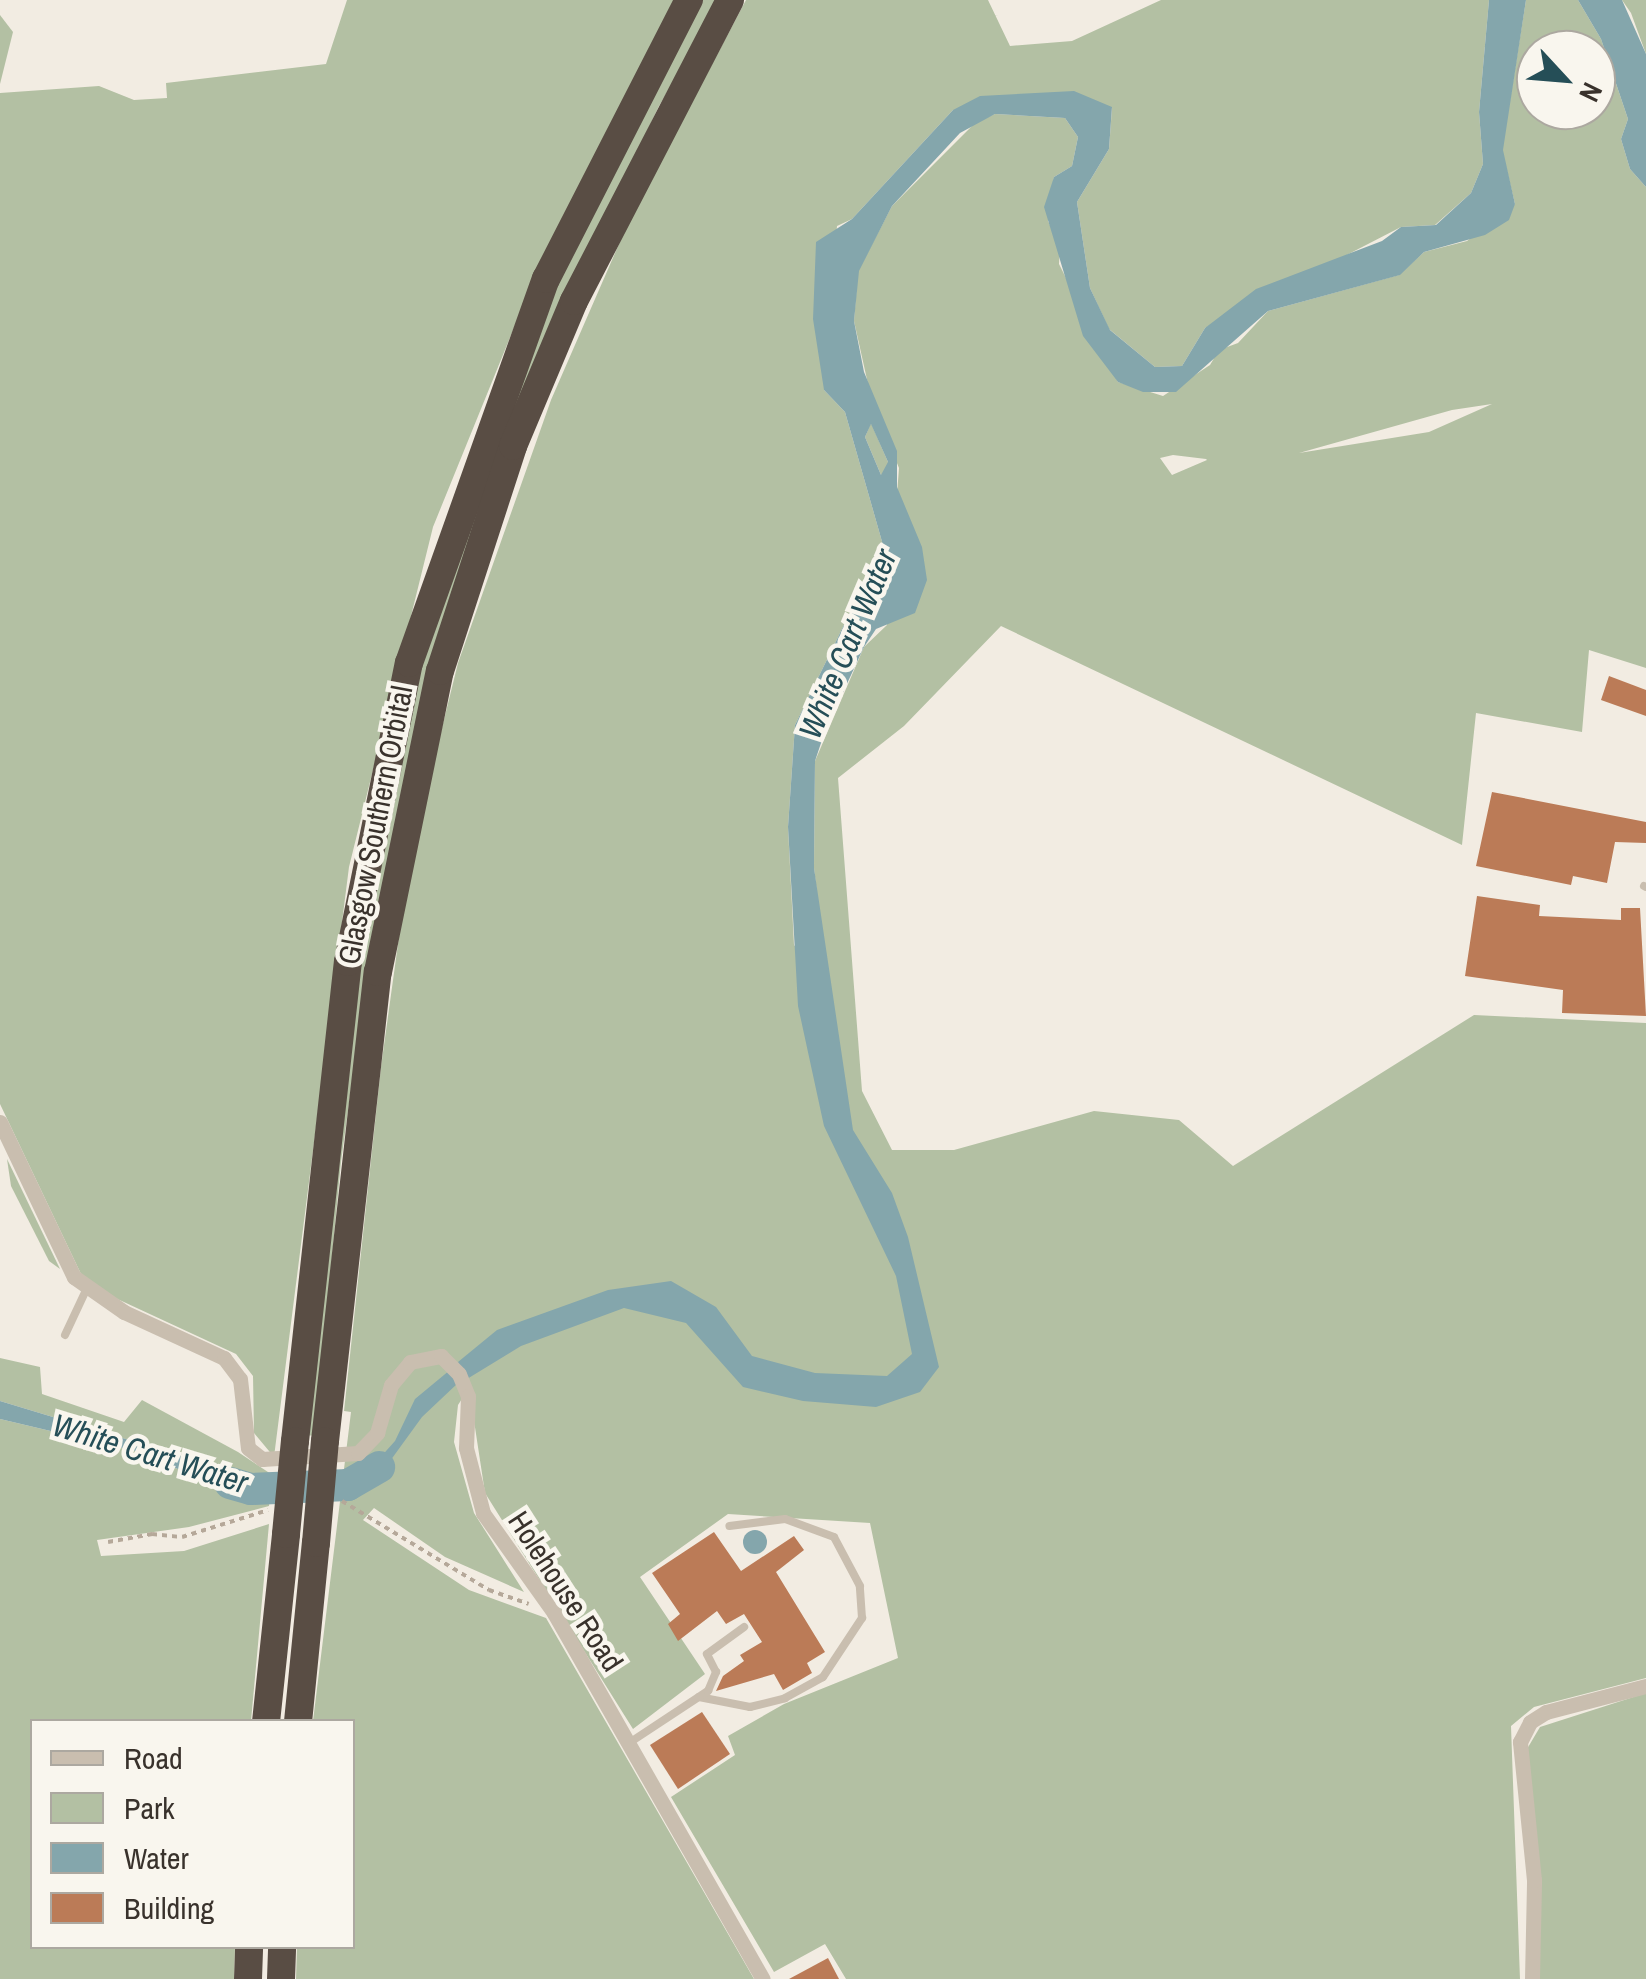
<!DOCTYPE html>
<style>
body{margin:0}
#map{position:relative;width:1646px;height:1979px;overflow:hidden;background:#f2ece2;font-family:"Archivo Narrow",sans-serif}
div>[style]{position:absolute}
.green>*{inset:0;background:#b3c0a3}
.water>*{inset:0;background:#84a6ac}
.round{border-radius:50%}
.river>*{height:32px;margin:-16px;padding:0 16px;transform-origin:16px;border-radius:16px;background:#84a6ac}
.building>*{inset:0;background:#bb7b57}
.path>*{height:4px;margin-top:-2px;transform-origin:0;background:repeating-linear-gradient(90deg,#b5a899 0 5px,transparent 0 10px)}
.lane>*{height:8px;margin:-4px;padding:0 4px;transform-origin:4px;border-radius:4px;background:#c9beaf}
.street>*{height:15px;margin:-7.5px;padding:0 7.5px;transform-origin:7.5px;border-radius:7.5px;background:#c9beaf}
.highway>*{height:28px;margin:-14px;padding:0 14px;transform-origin:14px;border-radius:14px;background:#594d44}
.highway-bridge>*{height:28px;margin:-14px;padding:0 14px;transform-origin:14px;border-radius:14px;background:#594d44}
span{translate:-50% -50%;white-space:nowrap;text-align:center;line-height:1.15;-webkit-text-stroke:9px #f9f6ee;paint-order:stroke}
.street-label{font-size:30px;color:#39322c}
.water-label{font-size:32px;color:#254e57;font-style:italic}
.legend{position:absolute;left:30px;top:1719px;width:325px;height:230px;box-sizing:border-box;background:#f9f6ee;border:2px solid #aca8a0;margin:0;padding:12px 18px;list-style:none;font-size:30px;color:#39322c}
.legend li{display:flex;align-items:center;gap:20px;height:50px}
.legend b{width:50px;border:2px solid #aca8a0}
.north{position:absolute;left:1516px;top:30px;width:100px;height:100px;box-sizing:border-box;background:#f9f6ee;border:2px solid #aca8a0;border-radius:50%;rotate:116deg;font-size:28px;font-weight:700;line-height:40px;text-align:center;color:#39322c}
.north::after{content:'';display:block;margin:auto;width:35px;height:45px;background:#254e57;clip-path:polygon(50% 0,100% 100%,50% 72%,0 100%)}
</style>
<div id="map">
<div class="green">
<i style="clip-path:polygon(347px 0,676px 0,539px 266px,433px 527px,349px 867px,274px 1457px,254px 1433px,253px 1376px,236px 1354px,98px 1290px,81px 1274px,0 1104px,0 93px,99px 86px,134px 100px,167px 98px,166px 83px,326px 64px)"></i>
<i style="clip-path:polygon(703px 0,719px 0,659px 106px,565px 299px,372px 934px,341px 1162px,315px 1436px,306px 1435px,356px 987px,421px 663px,535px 333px,667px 60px)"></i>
<i style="clip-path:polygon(evenodd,746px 0,988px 0,1010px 46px,1072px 41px,1161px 0,1489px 0,1479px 112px,1483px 164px,1471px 193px,1435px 225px,1401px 227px,1205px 328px,1182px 366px,1155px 367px,1109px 329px,1090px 288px,1077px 202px,1109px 149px,1112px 108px,953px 110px,852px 219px,837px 226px,824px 390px,845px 412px,883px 545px,795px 725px,788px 827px,794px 945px,829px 994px,814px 868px,815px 761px,864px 647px,887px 625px,899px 468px,872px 402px,854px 321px,858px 271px,892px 206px,975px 123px,995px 114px,1065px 118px,1078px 137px,1072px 166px,1054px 177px,1048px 221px,1060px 245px,1059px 264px,1118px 382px,1163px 396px,1210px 365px,1219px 350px,1238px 343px,1268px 311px,1399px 275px,1424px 252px,1467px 241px,1515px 204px,1502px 150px,1526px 0,1578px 0,1601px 39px,1628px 119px,1621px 139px,1630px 169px,1646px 187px,1646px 668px,1589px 650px,1582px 732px,1476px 713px,1462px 845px,1001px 626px,904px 726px,838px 778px,862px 1091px,892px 1150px,954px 1150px,1094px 1111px,1179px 1120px,1233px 1166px,1474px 1015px,1646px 1023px,1646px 1678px,1534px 1707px,1511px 1726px,1520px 1979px,846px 1979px,825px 1944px,774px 1972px,671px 1797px,735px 1755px,728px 1736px,784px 1704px,898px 1658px,870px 1523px,728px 1514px,640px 1577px,705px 1674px,633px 1729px,485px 1493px,469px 1388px,458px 1405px,454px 1442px,474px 1513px,524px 1592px,445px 1557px,374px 1508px,363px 1520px,469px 1590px,546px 1618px,754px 1979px,296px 1979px,297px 1947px,352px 1946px,352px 1722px,313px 1721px,351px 1412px,344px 1411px,381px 1067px,410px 857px,458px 663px,551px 400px,629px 221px,746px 0,1536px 50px,1596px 50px,1596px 110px,1536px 110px,1536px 50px,746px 0,1492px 404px,1429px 432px,1299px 453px,1452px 410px,1492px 404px,746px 0,1173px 455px,1206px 459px,1207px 460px,1172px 475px,1160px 458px,1173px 455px)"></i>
<i style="clip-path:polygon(1622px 0,1646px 0,1646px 54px,1631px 13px)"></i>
<i style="clip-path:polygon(0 15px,13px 32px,0 84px)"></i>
<i style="clip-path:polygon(871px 423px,888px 462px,889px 472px,881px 475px,865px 437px)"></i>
<i style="clip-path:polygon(7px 1159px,60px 1269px,49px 1261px,11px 1186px)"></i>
<i style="clip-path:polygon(0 1358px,40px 1367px,42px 1394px,124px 1422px,142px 1400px,238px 1452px,271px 1474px,271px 1483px,0 1401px)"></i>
<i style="clip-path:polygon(0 1419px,135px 1451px,247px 1498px,270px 1495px,269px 1506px,189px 1527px,97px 1540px,101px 1556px,184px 1551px,269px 1524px,251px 1721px,32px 1722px,32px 1946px,235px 1947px,234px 1979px,0 1979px)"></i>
<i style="clip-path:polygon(1646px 1693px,1646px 1979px,1538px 1979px,1527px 1749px,1540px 1727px)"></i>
</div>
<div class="water">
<i style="clip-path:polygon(evenodd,1489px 0,1526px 0,1503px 150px,1515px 204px,1509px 220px,1485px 235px,1424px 252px,1400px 275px,1268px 311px,1176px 392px,1143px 392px,1118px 382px,1083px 336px,1044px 207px,1054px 177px,1072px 166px,1078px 137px,1065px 118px,995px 114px,960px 133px,892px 206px,859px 271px,854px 321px,864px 372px,897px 451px,897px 487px,922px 547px,927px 580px,915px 613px,876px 629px,864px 647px,825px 731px,815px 761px,814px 868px,853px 1130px,892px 1193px,908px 1237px,939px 1367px,920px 1392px,876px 1407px,803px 1401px,743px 1387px,686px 1323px,624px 1308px,521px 1346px,467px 1379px,458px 1362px,497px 1330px,608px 1290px,671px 1281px,716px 1307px,752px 1356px,815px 1373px,887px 1376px,912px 1354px,896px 1276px,824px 1126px,798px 1006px,788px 827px,795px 725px,883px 545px,845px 412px,824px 390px,813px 319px,816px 242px,852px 219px,953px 110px,980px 96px,1074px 91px,1112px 107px,1109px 149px,1077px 202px,1090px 288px,1110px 330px,1155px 367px,1182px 366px,1205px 328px,1256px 289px,1382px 241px,1401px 227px,1436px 225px,1471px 193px,1483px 164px,1479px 112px,1489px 0,871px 424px,888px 462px,881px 475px,865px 437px,871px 424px)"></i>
<i style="clip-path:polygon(1578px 0,1622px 0,1646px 54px,1646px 187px,1630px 169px,1621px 139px,1628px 119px,1601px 39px)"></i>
<i style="clip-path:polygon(450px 1370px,458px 1383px,422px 1417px,377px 1479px,341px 1490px,343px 1477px,378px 1460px,395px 1441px,415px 1399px)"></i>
<i style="clip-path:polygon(0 1401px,271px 1483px,270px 1495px,247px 1498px,135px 1451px,0 1419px)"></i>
<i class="round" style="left:743px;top:1530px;width:24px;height:24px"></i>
</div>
<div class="river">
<i style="left:230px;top:1483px;width:22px;rotate:16deg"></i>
<i style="left:251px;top:1489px;width:97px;rotate:-2.4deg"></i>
<i style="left:348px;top:1485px;width:36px;rotate:-30deg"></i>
</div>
<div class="building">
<i style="clip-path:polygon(1609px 676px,1646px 690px,1646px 716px,1601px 700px)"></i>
<i style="clip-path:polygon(1492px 792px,1646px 822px,1646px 843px,1615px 842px,1607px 883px,1573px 876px,1571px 885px,1476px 866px)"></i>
<i style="clip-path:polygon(1477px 896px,1540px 905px,1539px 916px,1621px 920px,1621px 908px,1640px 908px,1646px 1016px,1562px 1013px,1563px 990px,1465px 976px)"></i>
<i style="clip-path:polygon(714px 1532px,741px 1571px,794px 1536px,804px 1550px,776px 1572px,825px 1652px,807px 1663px,812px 1673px,783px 1690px,774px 1674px,716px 1691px,723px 1676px,744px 1661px,740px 1655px,762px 1642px,744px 1614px,726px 1624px,717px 1611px,678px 1641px,668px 1624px,680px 1614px,652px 1573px)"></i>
<i style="clip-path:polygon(702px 1712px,730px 1754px,678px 1789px,650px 1745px)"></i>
<i style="clip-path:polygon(828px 1958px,839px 1979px,789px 1979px)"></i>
</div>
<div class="path">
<i style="left:342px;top:1501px;width:172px;rotate:31.2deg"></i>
<i style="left:489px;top:1590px;width:42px;rotate:19.3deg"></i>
<i style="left:108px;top:1542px;width:45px;rotate:-10.3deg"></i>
<i style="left:152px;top:1534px;width:30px;rotate:6deg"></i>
<i style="left:182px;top:1537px;width:90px;rotate:-17.4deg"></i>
</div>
<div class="lane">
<i style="left:1644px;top:886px;width:2px;rotate:27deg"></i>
<i style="left:65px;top:1335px;width:52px;rotate:-64.9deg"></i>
<i style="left:699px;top:1697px;width:52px;rotate:11.1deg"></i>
<i style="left:750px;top:1707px;width:36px;rotate:-14deg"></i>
<i style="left:785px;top:1698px;width:43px;rotate:-28.9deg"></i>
<i style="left:823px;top:1677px;width:71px;rotate:-56.5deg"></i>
<i style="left:862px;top:1618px;width:32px;rotate:-94deg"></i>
<i style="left:860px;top:1586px;width:55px;rotate:-118deg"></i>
<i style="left:834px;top:1537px;width:52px;rotate:-159.8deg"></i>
<i style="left:785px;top:1519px;width:56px;rotate:172.9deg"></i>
<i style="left:629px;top:1743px;width:95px;rotate:-33.4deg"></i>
<i style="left:708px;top:1691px;width:21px;rotate:-67deg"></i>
<i style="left:716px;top:1672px;width:20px;rotate:-117deg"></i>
<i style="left:707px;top:1654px;width:46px;rotate:-36.1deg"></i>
</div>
<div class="street">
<i style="left:0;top:1122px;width:172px;rotate:64.5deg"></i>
<i style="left:74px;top:1277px;width:61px;rotate:35deg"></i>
<i style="left:124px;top:1312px;width:110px;rotate:24.7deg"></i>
<i style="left:224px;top:1358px;width:26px;rotate:53deg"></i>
<i style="left:240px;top:1379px;width:69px;rotate:83.4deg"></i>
<i style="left:248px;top:1448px;width:18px;rotate:38deg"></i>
<i style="left:262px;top:1459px;width:96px;rotate:-3.6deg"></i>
<i style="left:358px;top:1453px;width:28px;rotate:-46deg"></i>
<i style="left:377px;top:1433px;width:50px;rotate:-73.7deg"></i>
<i style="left:391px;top:1385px;width:30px;rotate:-50deg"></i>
<i style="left:410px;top:1362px;width:32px;rotate:-11deg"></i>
<i style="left:441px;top:1356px;width:25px;rotate:45deg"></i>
<i style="left:459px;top:1374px;width:24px;rotate:68deg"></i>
<i style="left:468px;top:1396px;width:52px;rotate:92.2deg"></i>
<i style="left:466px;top:1448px;width:67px;rotate:75.3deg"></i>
<i style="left:483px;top:1513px;width:123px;rotate:54.6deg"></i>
<i style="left:554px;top:1613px;width:421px;rotate:60.3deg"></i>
<i style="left:1532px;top:1979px;width:99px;rotate:-88.8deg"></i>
<i style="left:1534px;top:1880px;width:139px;rotate:-95.8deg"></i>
<i style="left:1520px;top:1742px;width:22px;rotate:-63deg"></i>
<i style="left:1530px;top:1722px;width:19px;rotate:-32deg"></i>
<i style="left:1546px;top:1712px;width:103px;rotate:-14.6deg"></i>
</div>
<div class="highway">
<i style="left:295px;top:1441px;width:482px;rotate:-83.7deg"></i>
<i style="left:348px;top:962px;width:305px;rotate:-78.5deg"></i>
<i style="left:409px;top:663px;width:408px;rotate:-70.4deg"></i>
<i style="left:546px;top:279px;width:314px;rotate:-62.9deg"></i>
<i style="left:325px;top:1441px;width:472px;rotate:-83.6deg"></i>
<i style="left:378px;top:972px;width:307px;rotate:-78.4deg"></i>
<i style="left:440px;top:671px;width:237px;rotate:-72deg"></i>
<i style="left:513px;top:446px;width:157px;rotate:-67.2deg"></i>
<i style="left:574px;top:301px;width:339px;rotate:-62.6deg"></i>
<i style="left:266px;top:1722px;width:189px;rotate:-83.9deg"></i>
<i style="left:298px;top:1722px;width:180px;rotate:-84.3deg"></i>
<i style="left:248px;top:1979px;width:33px;rotate:-88deg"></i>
<i style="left:281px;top:1979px;width:33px;rotate:-88deg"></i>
</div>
<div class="highway-bridge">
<i style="left:286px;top:1534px;width:93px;rotate:-84.5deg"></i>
<i style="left:316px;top:1543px;width:102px;rotate:-85deg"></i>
</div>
<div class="street-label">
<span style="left:375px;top:825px;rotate:-79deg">Glasgow Southern Orbital</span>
<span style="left:566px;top:1591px;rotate:57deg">Holehouse Road</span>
</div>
<div class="water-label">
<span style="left:848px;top:644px;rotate:-67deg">White Cart Water</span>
<span style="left:150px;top:1454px;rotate:17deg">White Cart Water</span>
</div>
<ul class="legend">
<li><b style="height:12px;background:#c9beaf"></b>Road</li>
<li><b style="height:28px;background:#b3c0a3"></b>Park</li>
<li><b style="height:28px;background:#84a6ac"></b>Water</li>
<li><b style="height:28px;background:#bb7b57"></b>Building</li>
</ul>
<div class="north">N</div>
</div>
